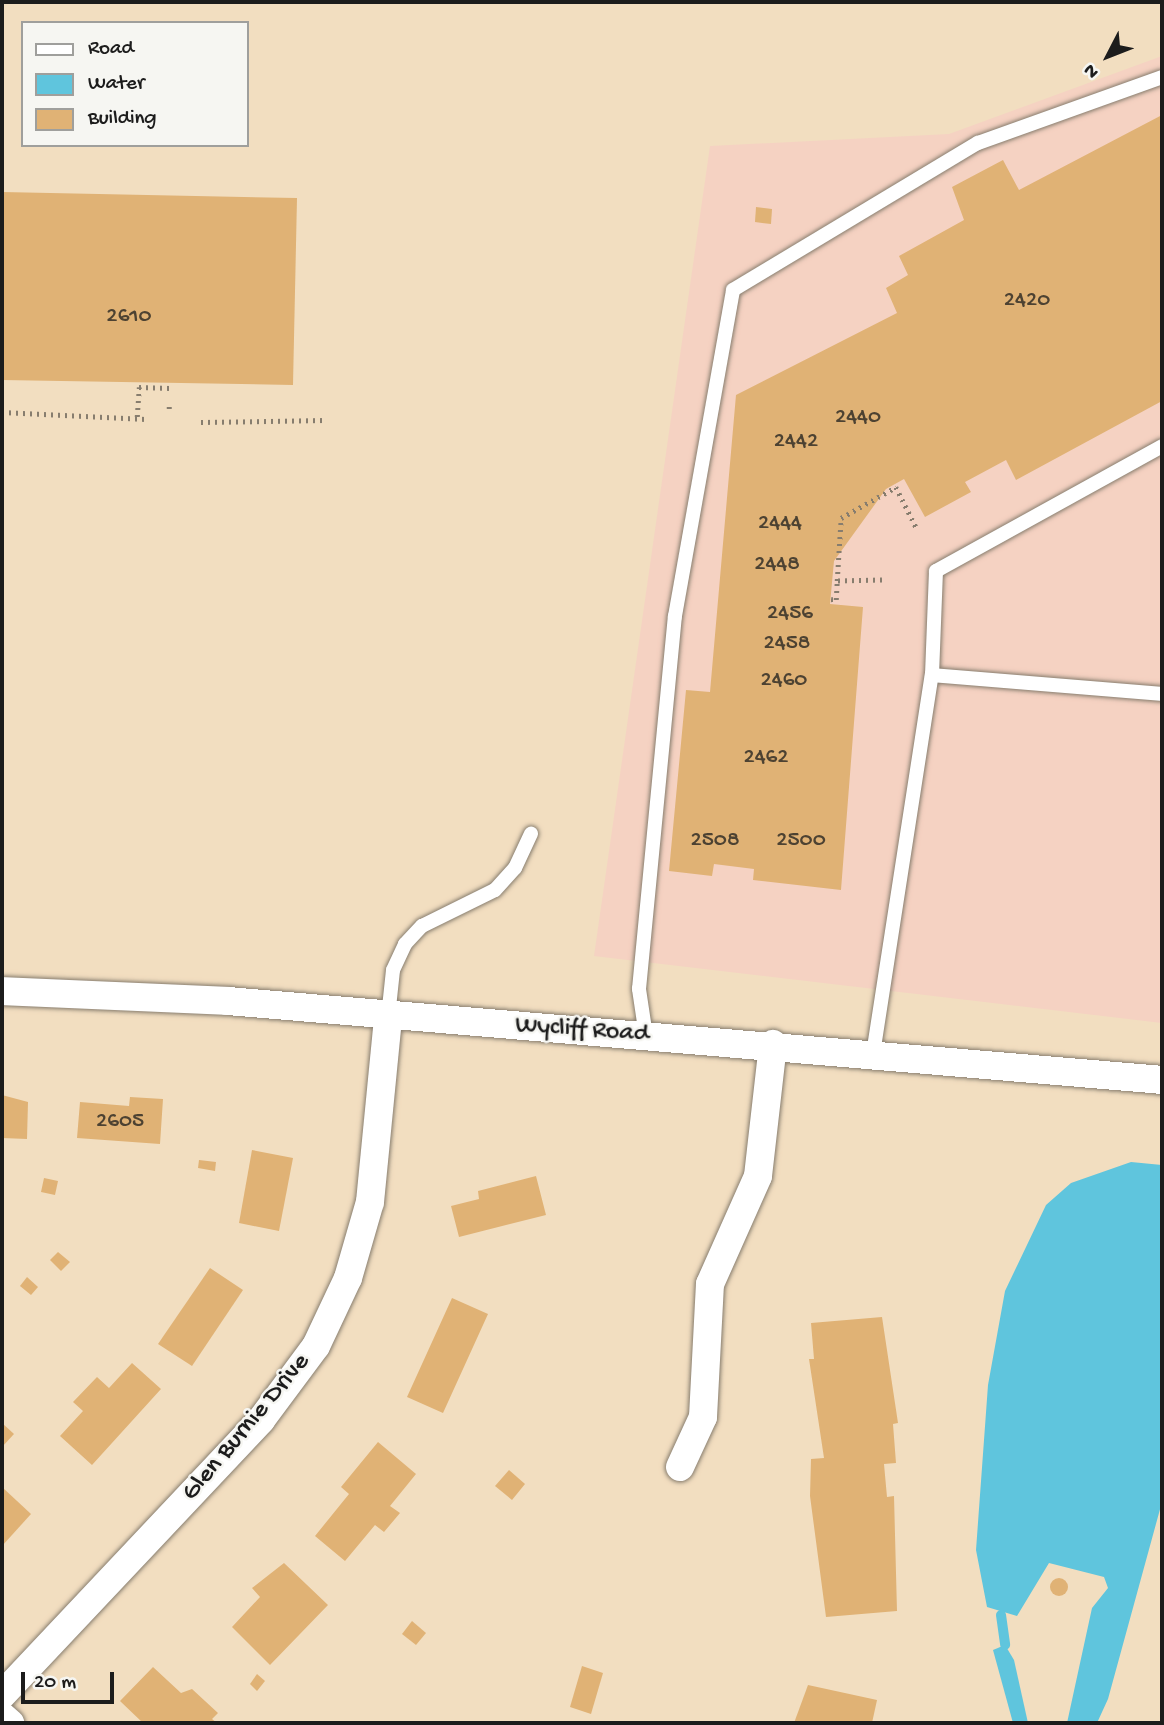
<!DOCTYPE html>
<style>
body{margin:0}
#map{position:relative;width:1164px;height:1725px;overflow:hidden;background:#f2dec0;font-family:"Gochi Hand",sans-serif}
div>[style]{position:absolute}
.built>*{inset:0;background:#f5d2c2}
.water>*{inset:0;background:#5fc5dd}
.stream>*{height:10px;margin:-5px;padding:0 5px;transform-origin:5px;border-radius:5px;background:#5fc5dd}
.building>*{inset:0;background:#e0b275}
.round{border-radius:50%}
.path>*{height:4.5px;margin-top:-2.25px;transform-origin:0;background:repeating-linear-gradient(90deg,#877d6e 0 2px,transparent 0 7px)}
.roads{filter:drop-shadow(0 0 2px #877d6e) drop-shadow(0 0 2px #877d6e)}
.service>*{height:14px;margin:-7px;padding:0 7px;transform-origin:7px;border-radius:7px;background:#fff}
.minor>*{height:28px;margin:-14px;padding:0 14px;transform-origin:14px;border-radius:14px;background:#fff}
span{translate:-50% -50%;white-space:nowrap;text-align:center;line-height:1.15;-webkit-text-stroke:5px #f6f6f2;paint-order:stroke}
.number-label{font-size:23px;color:#4d4232}
.number-label span{-webkit-text-stroke-width:0}
.street-label{font-size:26px;color:#1c1c1c}
.frame{position:absolute;inset:0;border:4px solid #1c1c1c;pointer-events:none}
.legend{position:absolute;left:21px;top:21px;width:228px;height:126px;box-sizing:border-box;background:#f6f6f2;border:2px solid #9f9f9c;margin:0;padding:9px 12px;list-style:none;font-size:21px;color:#1c1c1c}
.legend li{display:flex;align-items:center;gap:14px;height:35px}
.legend b{width:35px;border:2px solid #9f9f9c}
.north{position:absolute;left:1073px;top:21px;width:70px;height:70px;-webkit-text-stroke:5px #f6f6f2;paint-order:stroke;rotate:228deg;font-size:19px;font-weight:700;line-height:28px;text-align:center;color:#1c1c1c}
.north::after{content:'';display:block;margin:auto;width:24px;height:32px;background:#1c1c1c;clip-path:polygon(50% 0,100% 100%,50% 72%,0 100%)}
.scale{position:absolute;left:21px;top:1672px;width:93px;height:32px;box-sizing:border-box;border:4px solid #1c1c1c;border-top:0;padding-left:9px;font-size:21px;line-height:24px;white-space:nowrap;color:#1c1c1c;-webkit-text-stroke:5px #f6f6f2;paint-order:stroke}
</style>
<div id="map">
<div class="built">
<i style="clip-path:polygon(1162px 56px,1162px 1023px,594px 956px,710px 146px,949px 134px)"></i>
</div>
<div class="water">
<i style="clip-path:polygon(1131px 1162px,1162px 1165px,1162px 1502px,1108px 1699px,1097px 1723px,1067px 1723px,1092px 1608px,1108px 1588px,1104px 1577px,1049px 1563px,1017px 1616px,987px 1607px,976px 1550px,988px 1385px,1005px 1291px,1046px 1205px,1071px 1183px)"></i>
<i style="clip-path:polygon(1005px 1645px,1014px 1660px,1028px 1723px,1013px 1723px,993px 1650px)"></i>
</div>
<div class="stream">
<i style="left:1001px;top:1615px;width:30px;rotate:82deg"></i>
</div>
<div class="building">
<i style="clip-path:polygon(1162px 115px,1162px 401px,1016px 480px,1006px 460px,965px 482px,971px 492px,925px 517px,904px 479px,886px 489px,834px 561px,830px 604px,863px 607px,841px 890px,753px 880px,754px 869px,714px 864px,712px 876px,669px 871px,686px 690px,710px 692px,736px 395px,897px 313px,886px 288px,908px 275px,899px 256px,964px 220px,952px 187px,1003px 160px,1019px 190px)"></i>
<i style="clip-path:polygon(2px 192px,297px 198px,293px 385px,2px 380px)"></i>
<i style="clip-path:polygon(756px 207px,772px 209px,771px 224px,755px 222px)"></i>
<i style="clip-path:polygon(2px 1095px,28px 1102px,27px 1139px,2px 1138px)"></i>
<i style="clip-path:polygon(130px 1097px,163px 1099px,160px 1144px,77px 1138px,80px 1102px,129px 1106px)"></i>
<i style="clip-path:polygon(252px 1150px,293px 1158px,279px 1231px,239px 1223px)"></i>
<i style="clip-path:polygon(199px 1160px,216px 1162px,215px 1171px,198px 1168px)"></i>
<i style="clip-path:polygon(536px 1176px,546px 1215px,459px 1237px,451px 1206px,479px 1199px,478px 1191px)"></i>
<i style="clip-path:polygon(44px 1178px,58px 1181px,55px 1195px,41px 1192px)"></i>
<i style="clip-path:polygon(58px 1252px,70px 1262px,61px 1271px,50px 1260px)"></i>
<i style="clip-path:polygon(210px 1268px,243px 1290px,192px 1366px,158px 1344px)"></i>
<i style="clip-path:polygon(27px 1277px,38px 1287px,31px 1295px,20px 1286px)"></i>
<i style="clip-path:polygon(452px 1298px,488px 1314px,443px 1413px,407px 1397px)"></i>
<i style="clip-path:polygon(882px 1317px,898px 1423px,893px 1424px,896px 1463px,884px 1464px,887px 1497px,894px 1496px,897px 1611px,826px 1617px,810px 1496px,811px 1459px,824px 1458px,809px 1359px,814px 1359px,811px 1323px)"></i>
<i style="clip-path:polygon(132px 1363px,161px 1389px,92px 1465px,60px 1436px,83px 1411px,73px 1402px,97px 1377px,109px 1388px)"></i>
<i style="clip-path:polygon(2px 1423px,14px 1434px,2px 1447px)"></i>
<i style="clip-path:polygon(378px 1442px,416px 1474px,390px 1506px,400px 1513px,384px 1532px,375px 1525px,345px 1561px,315px 1536px,349px 1494px,341px 1487px)"></i>
<i style="clip-path:polygon(509px 1470px,525px 1484px,512px 1500px,495px 1486px)"></i>
<i style="clip-path:polygon(2px 1487px,31px 1514px,2px 1546px)"></i>
<i style="clip-path:polygon(284px 1563px,328px 1605px,270px 1665px,232px 1627px,260px 1597px,252px 1588px)"></i>
<i class="round" style="left:1050px;top:1578px;width:18px;height:18px"></i>
<i style="clip-path:polygon(412px 1621px,426px 1633px,416px 1645px,402px 1634px)"></i>
<i style="clip-path:polygon(582px 1666px,603px 1673px,591px 1714px,570px 1707px)"></i>
<i style="clip-path:polygon(153px 1667px,181px 1693px,192px 1689px,218px 1713px,212px 1719px,217px 1723px,143px 1723px,120px 1701px)"></i>
<i style="clip-path:polygon(257px 1674px,265px 1681px,257px 1691px,250px 1684px)"></i>
<i style="clip-path:polygon(808px 1685px,877px 1700px,872px 1723px,794px 1723px)"></i>
</div>
<div class="path">
<i style="left:169px;top:409px;width:4px;rotate:-90deg"></i>
<i style="left:2px;top:412px;width:144px;rotate:2.8deg"></i>
<i style="left:137px;top:417px;width:30px;rotate:-86deg"></i>
<i style="left:139px;top:387px;width:31px;rotate:2deg"></i>
<i style="left:201px;top:422px;width:124px;rotate:-0.9deg"></i>
<i style="left:882px;top:580px;width:45px;rotate:178.7deg"></i>
<i style="left:837px;top:581px;width:63px;rotate:-86.4deg"></i>
<i style="left:841px;top:518px;width:63px;rotate:-29.4deg"></i>
<i style="left:896px;top:487px;width:45px;rotate:63.4deg"></i>
<i style="left:831px;top:599px;width:5px;rotate:11deg"></i>
<i style="left:836px;top:600px;width:19px;rotate:-87deg"></i>
</div>
<div class="roads">
<div class="service">
<i style="left:932px;top:675px;width:104px;rotate:-87.8deg"></i>
<i style="left:936px;top:571px;width:258px;rotate:-28.9deg"></i>
<i style="left:388px;top:1017px;width:47px;rotate:-83.9deg"></i>
<i style="left:393px;top:970px;width:29px;rotate:-65deg"></i>
<i style="left:405px;top:944px;width:25px;rotate:-47deg"></i>
<i style="left:422px;top:926px;width:81px;rotate:-26.3deg"></i>
<i style="left:495px;top:890px;width:30px;rotate:-48deg"></i>
<i style="left:515px;top:868px;width:38px;rotate:-65deg"></i>
<i style="left:646px;top:1036px;width:48px;rotate:-98.5deg"></i>
<i style="left:639px;top:989px;width:375px;rotate:-84.5deg"></i>
<i style="left:675px;top:616px;width:331px;rotate:-79.9deg"></i>
<i style="left:733px;top:290px;width:286px;rotate:-31deg"></i>
<i style="left:978px;top:143px;width:195px;rotate:-19.7deg"></i>
<i style="left:873px;top:1054px;width:384px;rotate:-81.2deg"></i>
<i style="left:932px;top:675px;width:231px;rotate:4.7deg"></i>
</div>
<div class="minor">
<i style="left:2px;top:991px;width:226px;rotate:2.5deg"></i>
<i style="left:228px;top:1001px;width:937px;rotate:4.83deg"></i>
<i style="left:680px;top:1467px;width:55px;rotate:-65.3deg"></i>
<i style="left:703px;top:1417px;width:133px;rotate:-87deg"></i>
<i style="left:710px;top:1284px;width:118px;rotate:-66deg"></i>
<i style="left:758px;top:1176px;width:133px;rotate:-83.5deg"></i>
<i style="left:2px;top:1695px;width:378px;rotate:-46.7deg"></i>
<i style="left:261px;top:1420px;width:92px;rotate:-53.4deg"></i>
<i style="left:316px;top:1346px;width:75px;rotate:-64.8deg"></i>
<i style="left:348px;top:1278px;width:79px;rotate:-73.9deg"></i>
<i style="left:370px;top:1202px;width:184px;rotate:-84.4deg"></i>
<i style="left:2px;top:1716px;width:11px;rotate:41deg"></i>
</div>
</div>
<div class="number-label">
<span style="left:1027px;top:301px">2420</span>
<span style="left:129px;top:317px">2610</span>
<span style="left:858px;top:418px">2440</span>
<span style="left:796px;top:442px">2442</span>
<span style="left:780px;top:524px">2444</span>
<span style="left:777px;top:565px">2448</span>
<span style="left:790px;top:614px">2456</span>
<span style="left:787px;top:644px">2458</span>
<span style="left:784px;top:681px">2460</span>
<span style="left:766px;top:758px">2462</span>
<span style="left:715px;top:841px">2508</span>
<span style="left:801px;top:841px">2500</span>
<span style="left:120px;top:1122px">2605</span>
</div>
<div class="street-label">
<span style="left:582px;top:1031px;rotate:4deg">Wycliff Road</span>
<span style="left:247px;top:1428px;rotate:-50deg">Glen Burnie Drive</span>
</div>
<div class="frame"></div>
<ul class="legend">
<li><b style="height:9px;background:#fff"></b>Road</li>
<li><b style="height:19px;background:#5fc5dd"></b>Water</li>
<li><b style="height:19px;background:#e0b275"></b>Building</li>
</ul>
<div class="north">N</div>
<div class="scale">20 m</div>
</div>
